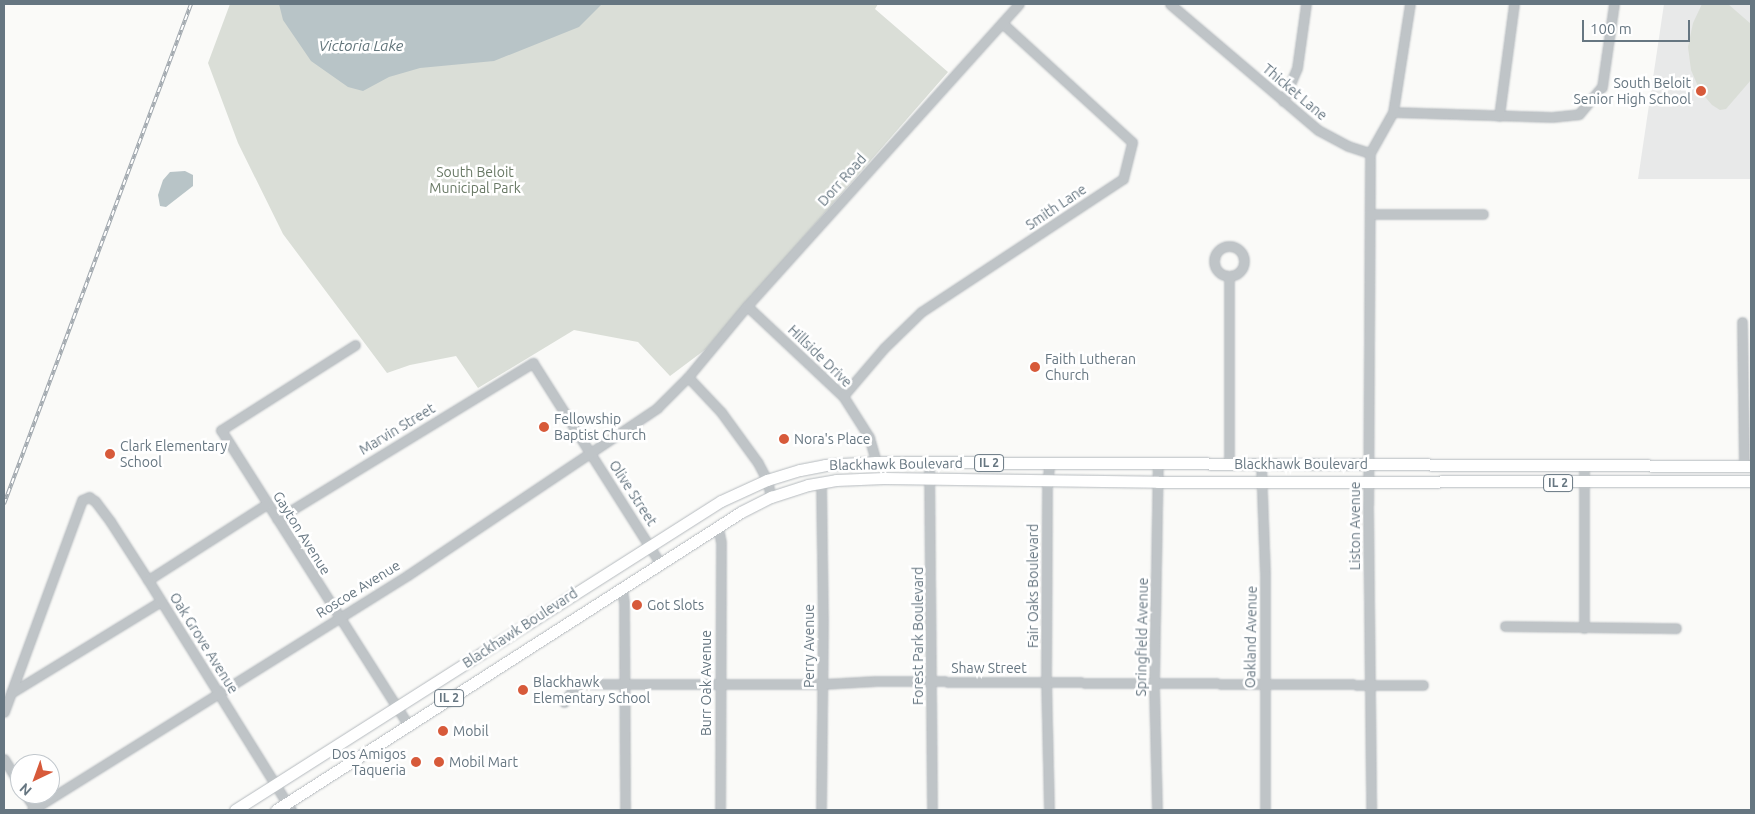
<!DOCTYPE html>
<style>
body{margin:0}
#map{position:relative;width:1755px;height:814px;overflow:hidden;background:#fafaf8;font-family:Ubuntu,sans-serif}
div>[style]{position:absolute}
.built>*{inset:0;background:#e8e9e9}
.green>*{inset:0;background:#daded7}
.water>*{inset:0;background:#b8c4c7}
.roads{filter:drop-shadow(0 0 1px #b5babe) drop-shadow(0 0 1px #b5babe)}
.minor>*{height:9px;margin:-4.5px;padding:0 4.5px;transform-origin:4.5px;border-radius:4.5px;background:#bfc4c7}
.minor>.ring{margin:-4.5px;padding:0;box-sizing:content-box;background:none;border:9px solid #bfc4c7;border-radius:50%}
.major>*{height:11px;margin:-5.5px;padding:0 5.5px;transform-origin:5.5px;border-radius:5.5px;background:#fff}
.rail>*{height:4px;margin-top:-2px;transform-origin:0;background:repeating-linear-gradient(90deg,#fff 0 5.5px,#a1a8ae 0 11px);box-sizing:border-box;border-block:1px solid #a1a8ae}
.dots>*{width:14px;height:14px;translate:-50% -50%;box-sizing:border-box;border:2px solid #fff;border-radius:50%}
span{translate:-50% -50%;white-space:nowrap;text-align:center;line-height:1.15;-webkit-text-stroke:5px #fff;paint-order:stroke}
.shield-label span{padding:1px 4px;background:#fff;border:1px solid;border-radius:4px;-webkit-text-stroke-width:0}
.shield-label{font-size:12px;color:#667681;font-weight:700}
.poi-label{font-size:14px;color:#667681}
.right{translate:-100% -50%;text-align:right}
.left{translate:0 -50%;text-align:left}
.street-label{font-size:14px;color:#667681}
.park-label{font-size:14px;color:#697965}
.water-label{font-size:15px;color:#61747a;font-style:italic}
.frame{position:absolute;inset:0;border:5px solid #667681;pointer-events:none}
.north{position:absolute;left:10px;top:754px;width:50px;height:50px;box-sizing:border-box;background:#fff;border:1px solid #c2c8cd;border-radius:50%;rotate:222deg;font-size:14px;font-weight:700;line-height:20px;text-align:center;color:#667681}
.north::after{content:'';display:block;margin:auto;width:18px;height:22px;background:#d75a3a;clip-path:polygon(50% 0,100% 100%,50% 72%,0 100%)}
.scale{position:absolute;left:1582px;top:20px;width:108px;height:22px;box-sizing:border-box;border:2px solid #667681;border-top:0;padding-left:6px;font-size:15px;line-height:18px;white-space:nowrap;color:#667681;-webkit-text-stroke:4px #fff;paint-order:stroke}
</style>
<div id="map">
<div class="built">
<i style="clip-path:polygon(1664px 4px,1751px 4px,1751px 179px,1638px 179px)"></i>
</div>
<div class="green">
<i style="clip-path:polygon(230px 4px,878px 4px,875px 9px,948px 72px,706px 349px,670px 376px,638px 342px,574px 330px,478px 388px,456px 356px,410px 365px,387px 373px,283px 234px,238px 143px,208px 63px)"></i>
<i style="clip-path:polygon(1702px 4px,1728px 4px,1751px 24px,1751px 80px,1726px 109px,1720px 110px,1712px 105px,1700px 91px,1691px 70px,1688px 47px,1693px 23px)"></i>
</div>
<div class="water">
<i style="clip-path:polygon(279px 4px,602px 4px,579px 27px,494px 61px,420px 68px,389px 77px,363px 91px,348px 87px,311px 61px,283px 20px)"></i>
<i style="clip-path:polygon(185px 171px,193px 175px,193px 186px,166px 207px,160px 206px,158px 195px,163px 180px,170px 172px)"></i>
</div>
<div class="roads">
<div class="minor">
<i style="left:1170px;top:4px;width:194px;rotate:40.4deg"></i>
<i style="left:1318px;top:130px;width:34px;rotate:28deg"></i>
<i style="left:1348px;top:146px;width:23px;rotate:18deg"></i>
<i style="left:1370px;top:153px;width:47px;rotate:-60.7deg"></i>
<i style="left:1393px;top:112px;width:159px;rotate:1.8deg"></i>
<i style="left:1552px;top:117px;width:27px;rotate:-6deg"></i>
<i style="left:1579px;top:114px;width:35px;rotate:-50deg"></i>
<i style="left:1602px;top:87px;width:84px;rotate:-81.8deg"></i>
<i style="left:1283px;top:101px;width:36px;rotate:-67deg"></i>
<i style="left:1297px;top:68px;width:65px;rotate:-82deg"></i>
<i style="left:1393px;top:112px;width:109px;rotate:-81.1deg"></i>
<i style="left:1499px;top:116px;width:113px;rotate:-82.4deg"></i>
<i style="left:1370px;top:153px;width:352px;rotate:90.3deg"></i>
<i style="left:1368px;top:505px;width:305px;rotate:89.4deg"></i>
<i style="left:1370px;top:214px;width:113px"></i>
<i class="ring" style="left:1214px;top:246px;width:21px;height:21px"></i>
<i style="left:747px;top:306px;width:132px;rotate:43.2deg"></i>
<i style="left:843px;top:396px;width:49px;rotate:57.6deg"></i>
<i style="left:869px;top:437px;width:26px;rotate:74deg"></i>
<i style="left:1742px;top:322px;width:144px;rotate:89.2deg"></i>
<i style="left:355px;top:345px;width:159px;rotate:147.6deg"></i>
<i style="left:221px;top:430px;width:349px;rotate:57.6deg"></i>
<i style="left:688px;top:377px;width:48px;rotate:46.7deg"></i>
<i style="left:721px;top:412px;width:63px;rotate:54deg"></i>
<i style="left:758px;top:463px;width:19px;rotate:62deg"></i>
<i style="left:767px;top:480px;width:17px;rotate:77deg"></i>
<i style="left:843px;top:396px;width:63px;rotate:-49.5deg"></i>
<i style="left:884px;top:348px;width:52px;rotate:-44.2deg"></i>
<i style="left:921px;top:312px;width:242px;rotate:-33.4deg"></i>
<i style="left:1123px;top:179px;width:38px;rotate:-76deg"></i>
<i style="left:1132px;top:142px;width:176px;rotate:-137.5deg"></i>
<i style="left:929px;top:462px;width:348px;rotate:89.5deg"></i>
<i style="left:1229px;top:464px;width:188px;rotate:-90deg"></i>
<i style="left:1261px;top:465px;width:110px;rotate:87.9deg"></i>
<i style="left:1265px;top:575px;width:235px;rotate:90deg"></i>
<i style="left:821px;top:482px;width:136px;rotate:89.2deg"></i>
<i style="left:823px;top:618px;width:192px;rotate:90.6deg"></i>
<i style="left:277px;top:519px;width:300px;rotate:-31.4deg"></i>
<i style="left:533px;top:363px;width:237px;rotate:57.6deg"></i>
<i style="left:718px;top:527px;width:16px;rotate:79deg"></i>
<i style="left:721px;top:543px;width:267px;rotate:90.2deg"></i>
<i style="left:148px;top:580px;width:141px;rotate:-32.6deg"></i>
<i style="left:622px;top:587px;width:16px;rotate:83deg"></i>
<i style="left:624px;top:603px;width:207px;rotate:89.7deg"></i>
<i style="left:1505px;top:626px;width:171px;rotate:0.7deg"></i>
<i style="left:1584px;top:628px;width:163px;rotate:-90deg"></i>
<i style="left:11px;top:693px;width:176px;rotate:-31.5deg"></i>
<i style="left:564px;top:702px;width:22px;rotate:-54deg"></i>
<i style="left:577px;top:684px;width:246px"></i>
<i style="left:823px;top:684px;width:53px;rotate:-3.2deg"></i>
<i style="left:876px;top:681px;width:547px;rotate:0.42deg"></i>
<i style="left:4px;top:712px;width:226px;rotate:-69.8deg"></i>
<i style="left:82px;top:500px;width:8px;rotate:-23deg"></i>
<i style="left:89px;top:497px;width:7px;rotate:34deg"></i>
<i style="left:95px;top:501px;width:25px;rotate:53deg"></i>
<i style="left:110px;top:521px;width:70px;rotate:57.2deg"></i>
<i style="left:148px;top:580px;width:271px;rotate:58.1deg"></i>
<i style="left:4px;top:759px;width:31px;rotate:58deg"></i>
<i style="left:25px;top:794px;width:19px;rotate:55deg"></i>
<i style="left:32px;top:810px;width:443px;rotate:-32deg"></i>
<i style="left:408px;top:575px;width:300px;rotate:-33.8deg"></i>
<i style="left:657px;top:408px;width:44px;rotate:-45deg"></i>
<i style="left:688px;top:377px;width:92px;rotate:-50.3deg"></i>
<i style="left:747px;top:306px;width:406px;rotate:-48deg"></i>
<i style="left:1049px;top:810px;width:128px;rotate:-91.3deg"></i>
<i style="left:1046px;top:682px;width:201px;rotate:-89.7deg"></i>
<i style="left:1047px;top:481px;width:18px;rotate:-81deg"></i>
<i style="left:1157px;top:810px;width:127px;rotate:-91.4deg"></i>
<i style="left:1154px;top:683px;width:220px;rotate:-89deg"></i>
</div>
<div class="major">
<i style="left:235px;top:810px;width:576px;rotate:-32.45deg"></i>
<i style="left:721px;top:501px;width:51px;rotate:-24.5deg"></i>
<i style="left:767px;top:480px;width:34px;rotate:-17deg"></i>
<i style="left:800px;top:470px;width:25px;rotate:-11deg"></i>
<i style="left:825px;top:465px;width:51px;rotate:-3.4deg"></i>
<i style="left:876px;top:462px;width:875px;rotate:0.26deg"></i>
<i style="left:276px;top:810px;width:552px;rotate:-32.65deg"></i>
<i style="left:741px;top:512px;width:34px;rotate:-27deg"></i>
<i style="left:771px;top:497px;width:39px;rotate:-18deg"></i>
<i style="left:808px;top:485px;width:28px;rotate:-10deg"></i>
<i style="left:836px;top:480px;width:48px;rotate:-2.4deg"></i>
<i style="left:884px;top:478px;width:274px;rotate:0.8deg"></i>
<i style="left:1158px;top:482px;width:593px;rotate:-0.1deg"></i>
</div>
</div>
<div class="rail">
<i style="left:4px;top:504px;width:534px;rotate:-69.49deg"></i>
</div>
<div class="dots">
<i style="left:1701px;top:91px;background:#d75a3a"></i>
<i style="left:1035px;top:367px;background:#d75a3a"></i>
<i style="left:544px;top:427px;background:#d75a3a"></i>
<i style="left:784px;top:439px;background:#d75a3a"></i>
<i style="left:110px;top:454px;background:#d75a3a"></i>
<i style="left:637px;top:605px;background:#d75a3a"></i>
<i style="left:523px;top:690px;background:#d75a3a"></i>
<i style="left:443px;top:731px;background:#d75a3a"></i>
<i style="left:416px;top:762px;background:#d75a3a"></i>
<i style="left:439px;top:762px;background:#d75a3a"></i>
</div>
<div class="shield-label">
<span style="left:989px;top:463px">IL 2</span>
<span style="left:1558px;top:483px">IL 2</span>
<span style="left:449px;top:698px">IL 2</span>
</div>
<div class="poi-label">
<span class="right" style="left:1691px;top:91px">South Beloit<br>Senior High School</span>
<span class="left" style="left:1045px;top:367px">Faith Lutheran<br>Church</span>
<span class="left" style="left:554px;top:427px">Fellowship<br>Baptist Church</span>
<span class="left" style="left:794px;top:439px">Nora's Place</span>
<span class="left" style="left:120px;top:454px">Clark Elementary<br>School</span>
<span class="left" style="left:647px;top:605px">Got Slots</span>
<span class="left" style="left:533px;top:690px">Blackhawk<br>Elementary School</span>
<span class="left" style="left:453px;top:731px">Mobil</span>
<span class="right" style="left:406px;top:762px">Dos Amigos<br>Taqueria</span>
<span class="left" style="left:449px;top:762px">Mobil Mart</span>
</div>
<div class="street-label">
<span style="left:1295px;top:92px;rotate:40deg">Thicket Lane</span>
<span style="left:842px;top:180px;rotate:-48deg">Dorr Road</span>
<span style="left:1056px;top:207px;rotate:-34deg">Smith Lane</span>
<span style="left:820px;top:356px;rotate:44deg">Hillside Drive</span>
<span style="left:397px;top:429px;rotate:-31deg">Marvin Street</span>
<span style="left:896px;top:464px;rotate:-1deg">Blackhawk Boulevard</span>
<span style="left:1301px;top:464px">Blackhawk Boulevard</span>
<span style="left:633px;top:493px;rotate:57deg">Olive Street</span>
<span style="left:1355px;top:526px;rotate:-90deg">Liston Avenue</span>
<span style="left:302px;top:533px;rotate:58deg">Gayton Avenue</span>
<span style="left:1033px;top:586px;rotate:-90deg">Fair Oaks Boulevard</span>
<span style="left:358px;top:589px;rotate:-32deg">Roscoe Avenue</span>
<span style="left:520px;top:628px;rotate:-33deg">Blackhawk Boulevard</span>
<span style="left:918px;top:636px;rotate:-90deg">Forest Park Boulevard</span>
<span style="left:1142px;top:637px;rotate:-89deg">Springfield Avenue</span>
<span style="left:1251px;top:637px;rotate:-89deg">Oakland Avenue</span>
<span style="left:204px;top:643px;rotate:58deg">Oak Grove Avenue</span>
<span style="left:809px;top:646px;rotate:-90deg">Perry Avenue</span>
<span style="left:989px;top:668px">Shaw Street</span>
<span style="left:706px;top:683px;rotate:-90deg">Burr Oak Avenue</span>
</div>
<div class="park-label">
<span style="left:475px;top:180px">South Beloit<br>Municipal Park</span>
</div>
<div class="water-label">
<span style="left:361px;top:46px">Victoria Lake</span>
</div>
<div class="frame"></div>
<div class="north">N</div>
<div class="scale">100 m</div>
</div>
